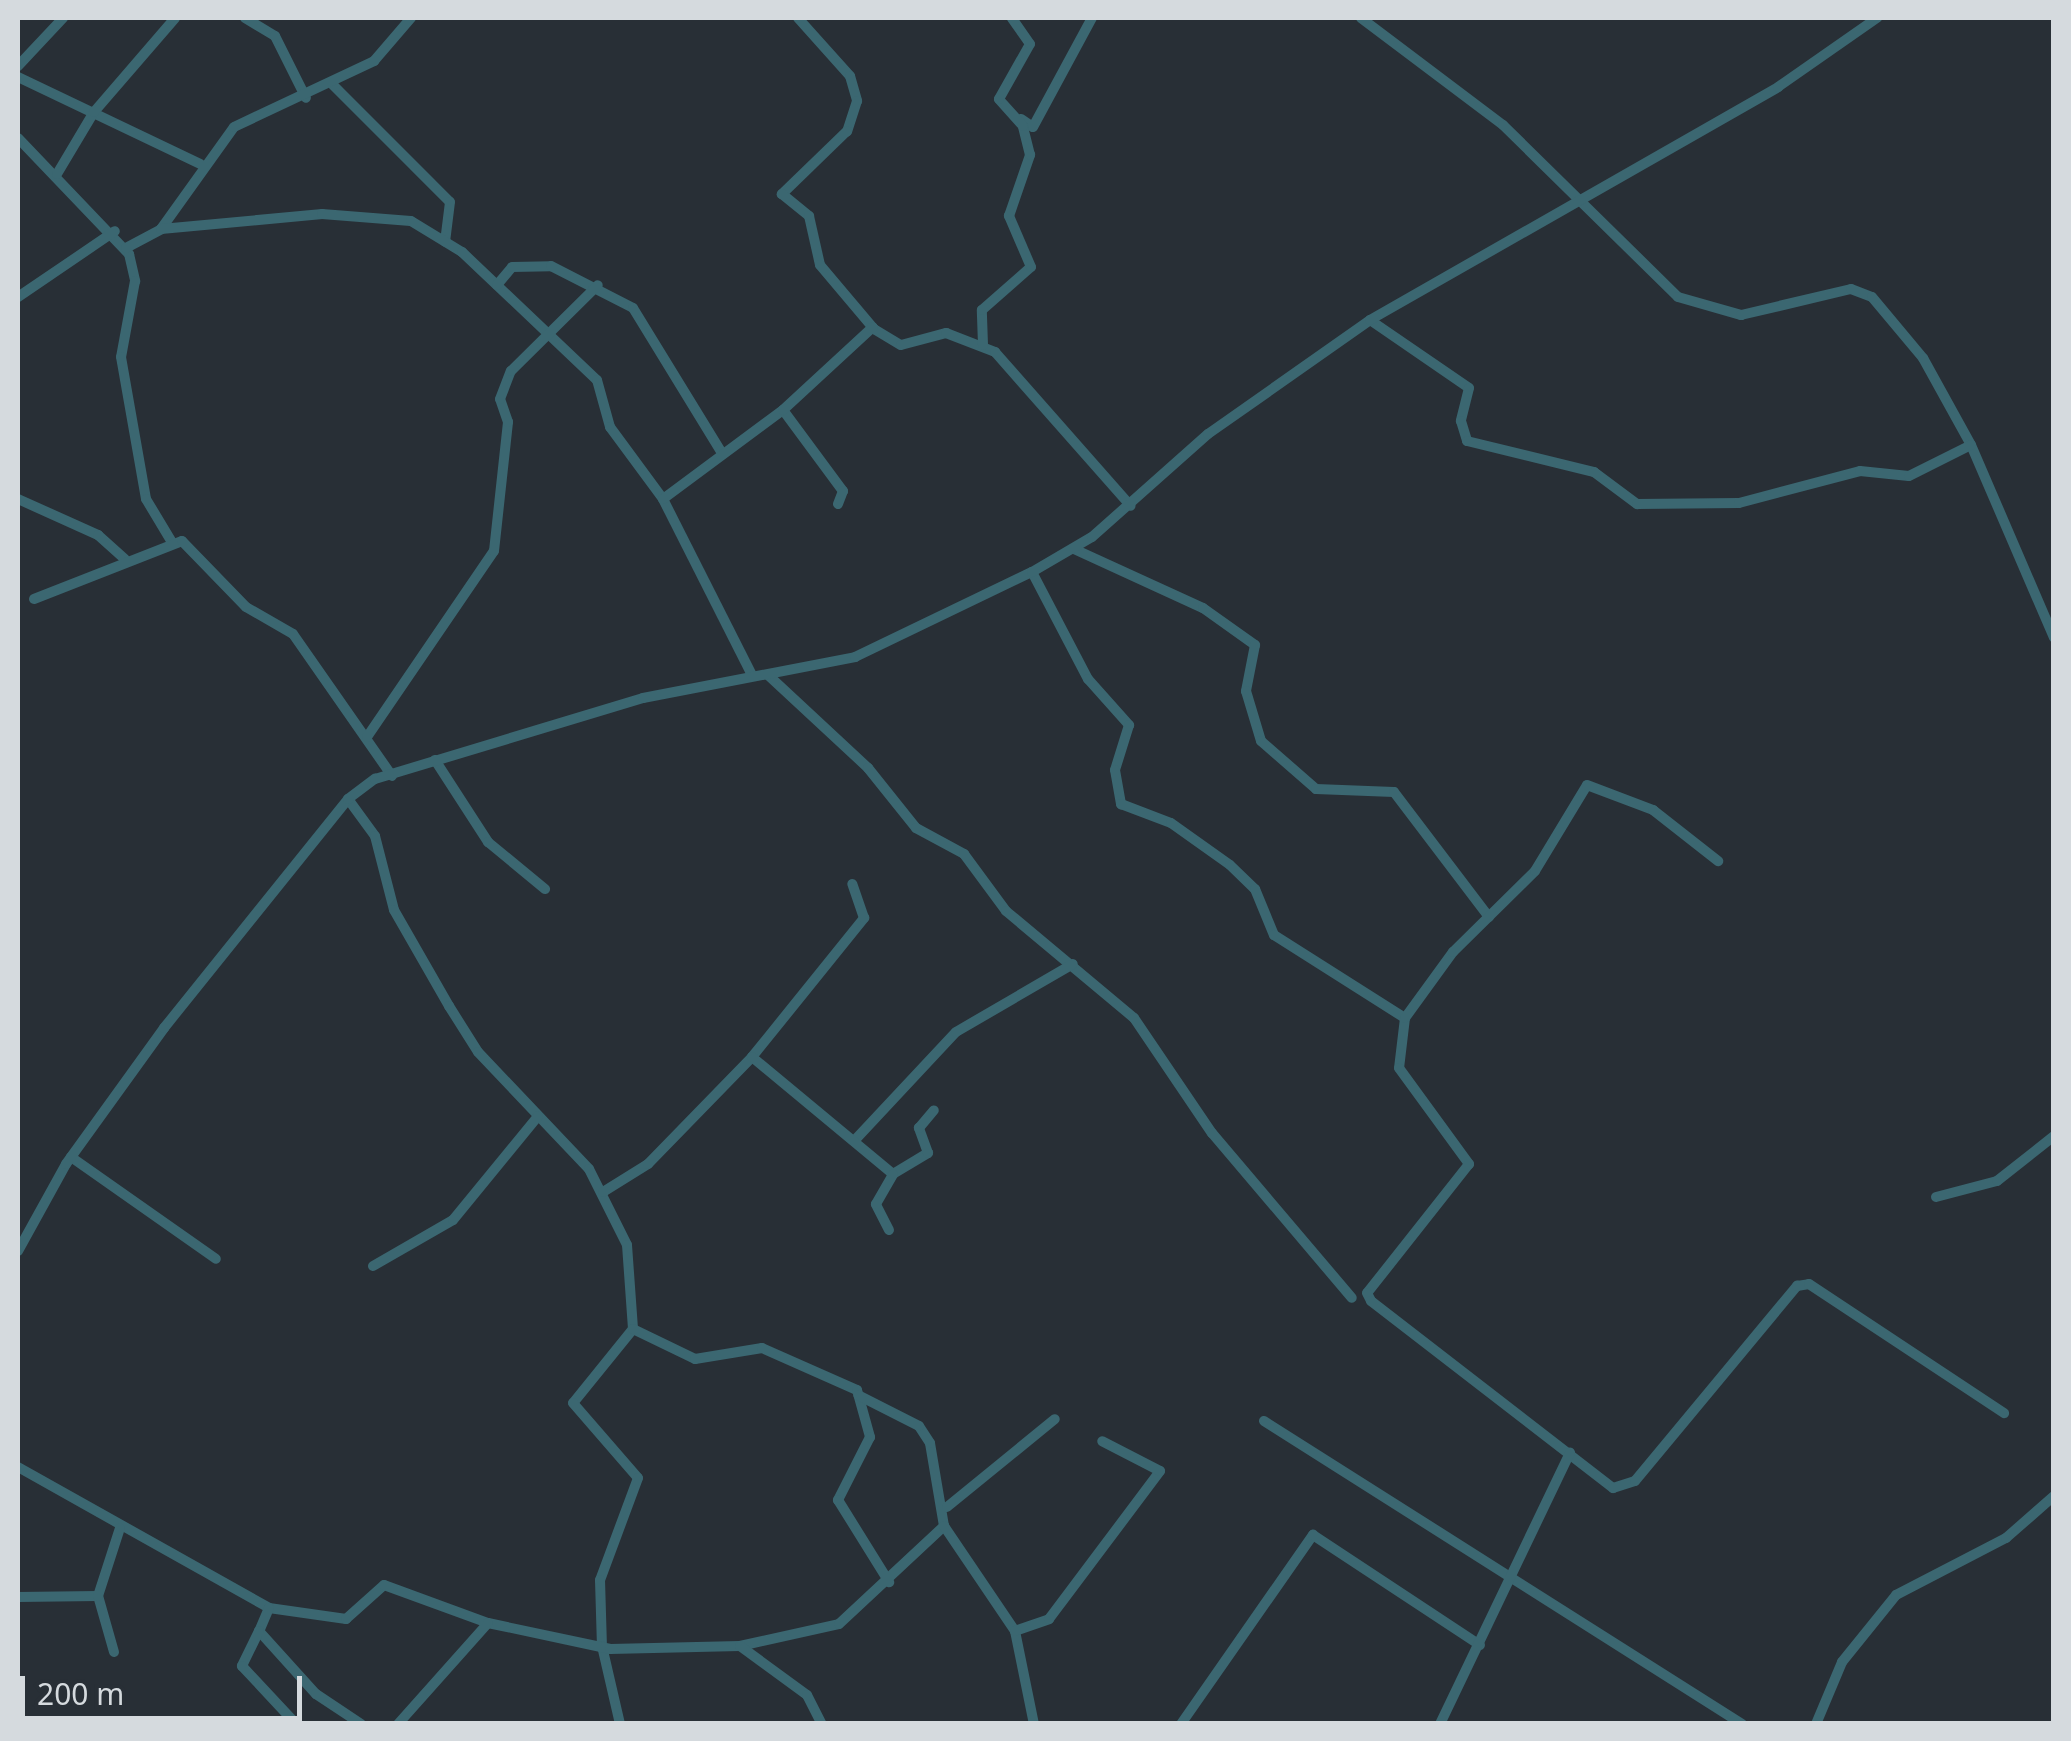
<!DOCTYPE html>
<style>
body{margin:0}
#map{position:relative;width:2071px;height:1741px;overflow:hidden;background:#282f36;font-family:"Noto Sans",sans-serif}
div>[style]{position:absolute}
.minor>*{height:10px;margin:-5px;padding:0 5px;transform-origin:5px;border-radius:5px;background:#3b6771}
span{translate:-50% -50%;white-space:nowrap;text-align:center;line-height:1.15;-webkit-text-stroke:8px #282f36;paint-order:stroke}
.frame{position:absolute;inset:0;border:20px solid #d5dade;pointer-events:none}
.scale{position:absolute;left:20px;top:1676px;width:282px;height:45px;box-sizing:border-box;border:5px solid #d5dade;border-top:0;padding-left:12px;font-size:30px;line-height:35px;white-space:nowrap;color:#d5dade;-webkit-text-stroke:8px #282f36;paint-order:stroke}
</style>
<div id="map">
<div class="minor">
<i style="left:245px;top:18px;width:35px;rotate:31deg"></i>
<i style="left:275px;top:36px;width:69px;rotate:63.4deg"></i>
<i style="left:798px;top:18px;width:78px;rotate:48.1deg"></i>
<i style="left:850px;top:76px;width:26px;rotate:74deg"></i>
<i style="left:857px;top:101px;width:32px;rotate:108deg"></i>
<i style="left:847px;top:131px;width:91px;rotate:135.9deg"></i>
<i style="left:782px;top:194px;width:35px;rotate:39deg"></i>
<i style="left:809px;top:216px;width:50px;rotate:77.3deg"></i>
<i style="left:820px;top:265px;width:84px;rotate:49.8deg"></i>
<i style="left:874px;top:329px;width:31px;rotate:31deg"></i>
<i style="left:901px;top:345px;width:47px;rotate:-14.9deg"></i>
<i style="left:946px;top:333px;width:53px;rotate:21.2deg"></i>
<i style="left:995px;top:352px;width:205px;rotate:48.6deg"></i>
<i style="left:1361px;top:18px;width:178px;rotate:37deg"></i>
<i style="left:1503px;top:125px;width:245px;rotate:44.5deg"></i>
<i style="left:1678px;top:297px;width:66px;rotate:15.9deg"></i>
<i style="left:1741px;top:315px;width:113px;rotate:-13.3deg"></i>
<i style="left:1851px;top:289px;width:22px;rotate:21deg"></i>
<i style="left:1872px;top:297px;width:80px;rotate:50.1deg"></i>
<i style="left:1923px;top:358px;width:99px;rotate:61.1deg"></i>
<i style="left:1971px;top:445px;width:210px;rotate:66.7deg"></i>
<i style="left:18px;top:66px;width:66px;rotate:-46.8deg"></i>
<i style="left:18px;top:77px;width:202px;rotate:25.5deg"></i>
<i style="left:333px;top:85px;width:165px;rotate:45deg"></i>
<i style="left:450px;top:202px;width:40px;rotate:97.1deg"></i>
<i style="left:1021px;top:119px;width:14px;rotate:34deg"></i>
<i style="left:1033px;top:127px;width:124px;rotate:-61.6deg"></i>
<i style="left:18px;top:138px;width:161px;rotate:46.3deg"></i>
<i style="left:129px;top:254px;width:28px;rotate:77deg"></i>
<i style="left:135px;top:281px;width:77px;rotate:100.4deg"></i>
<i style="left:121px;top:357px;width:144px;rotate:80deg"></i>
<i style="left:146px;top:499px;width:52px;rotate:59deg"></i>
<i style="left:57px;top:174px;width:72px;rotate:-59.2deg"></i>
<i style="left:94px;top:112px;width:124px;rotate:-49.2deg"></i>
<i style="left:161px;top:229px;width:125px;rotate:-54.4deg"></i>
<i style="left:234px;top:127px;width:155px;rotate:-25.2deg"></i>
<i style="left:374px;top:61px;width:57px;rotate:-49.3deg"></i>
<i style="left:126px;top:248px;width:40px;rotate:-28deg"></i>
<i style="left:161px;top:229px;width:162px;rotate:-5.3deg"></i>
<i style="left:322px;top:214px;width:89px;rotate:4.5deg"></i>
<i style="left:411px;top:221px;width:60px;rotate:31.3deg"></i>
<i style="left:462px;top:252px;width:186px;rotate:43.5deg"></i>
<i style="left:597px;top:380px;width:49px;rotate:74.5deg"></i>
<i style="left:610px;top:427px;width:89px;rotate:53.6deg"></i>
<i style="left:663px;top:499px;width:197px;rotate:63.2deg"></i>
<i style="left:497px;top:285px;width:23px;rotate:-50deg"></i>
<i style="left:512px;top:267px;width:39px;rotate:-1deg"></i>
<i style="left:551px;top:266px;width:92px;rotate:27.1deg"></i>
<i style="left:633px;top:308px;width:170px;rotate:58.5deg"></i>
<i style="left:18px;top:297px;width:117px;rotate:-34.2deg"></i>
<i style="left:1370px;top:320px;width:120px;rotate:34.5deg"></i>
<i style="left:1469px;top:388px;width:34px;rotate:104deg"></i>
<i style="left:1461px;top:421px;width:21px;rotate:73deg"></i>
<i style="left:1467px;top:441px;width:131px;rotate:13.7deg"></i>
<i style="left:1594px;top:472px;width:54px;rotate:36.7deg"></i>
<i style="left:1637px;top:504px;width:102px;rotate:-0.6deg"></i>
<i style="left:1739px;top:503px;width:125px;rotate:-14.8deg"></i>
<i style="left:1860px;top:471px;width:49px;rotate:5.8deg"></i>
<i style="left:1909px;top:476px;width:69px;rotate:-26.6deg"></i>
<i style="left:983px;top:345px;width:35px;rotate:-92deg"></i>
<i style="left:982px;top:310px;width:65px;rotate:-41.3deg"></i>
<i style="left:1031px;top:267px;width:56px;rotate:-113.3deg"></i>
<i style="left:1009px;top:216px;width:65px;rotate:-71deg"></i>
<i style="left:1030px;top:155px;width:30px;rotate:-104deg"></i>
<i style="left:1023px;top:126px;width:36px;rotate:-132deg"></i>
<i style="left:999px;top:99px;width:63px;rotate:-60.6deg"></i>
<i style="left:1030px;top:44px;width:32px;rotate:-125deg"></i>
<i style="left:783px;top:410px;width:101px;rotate:53.5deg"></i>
<i style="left:843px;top:491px;width:14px;rotate:111deg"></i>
<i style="left:18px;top:499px;width:88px;rotate:24.2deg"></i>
<i style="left:98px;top:535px;width:36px;rotate:42deg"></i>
<i style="left:663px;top:499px;width:149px;rotate:-36.6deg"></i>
<i style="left:783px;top:410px;width:122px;rotate:-42.7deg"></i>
<i style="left:1074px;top:549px;width:142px;rotate:24.6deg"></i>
<i style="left:1203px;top:608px;width:64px;rotate:35.4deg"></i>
<i style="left:1255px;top:645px;width:47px;rotate:101.1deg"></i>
<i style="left:1246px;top:691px;width:52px;rotate:73.3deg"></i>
<i style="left:1261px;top:741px;width:73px;rotate:41.1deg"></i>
<i style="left:1316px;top:789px;width:78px;rotate:2.2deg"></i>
<i style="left:1394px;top:792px;width:157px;rotate:52.8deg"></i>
<i style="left:1032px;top:572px;width:121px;rotate:62.4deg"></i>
<i style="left:1088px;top:679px;width:62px;rotate:48.3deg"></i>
<i style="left:1129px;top:725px;width:47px;rotate:107.3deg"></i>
<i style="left:1115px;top:770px;width:35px;rotate:80deg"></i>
<i style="left:1121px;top:804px;width:53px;rotate:20.8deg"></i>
<i style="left:1171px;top:823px;width:72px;rotate:35.4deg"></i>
<i style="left:1230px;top:865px;width:35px;rotate:44deg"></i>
<i style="left:1255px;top:889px;width:50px;rotate:67.6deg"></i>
<i style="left:1274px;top:935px;width:155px;rotate:32.4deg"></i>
<i style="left:1405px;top:1018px;width:50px;rotate:96.8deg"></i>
<i style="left:1399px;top:1068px;width:119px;rotate:53.9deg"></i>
<i style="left:1469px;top:1164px;width:164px;rotate:128.3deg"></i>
<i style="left:1367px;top:1293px;width:9px;rotate:63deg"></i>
<i style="left:1371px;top:1301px;width:306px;rotate:37.7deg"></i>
<i style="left:1613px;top:1488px;width:23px;rotate:-18deg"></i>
<i style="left:1635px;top:1481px;width:254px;rotate:-50.3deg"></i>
<i style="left:1797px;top:1286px;width:12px;rotate:-9deg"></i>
<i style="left:1809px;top:1284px;width:234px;rotate:33.5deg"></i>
<i style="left:34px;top:599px;width:159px;rotate:-21.4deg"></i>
<i style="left:182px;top:541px;width:92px;rotate:45.9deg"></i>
<i style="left:246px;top:607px;width:54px;rotate:29.9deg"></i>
<i style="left:293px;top:634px;width:173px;rotate:55.1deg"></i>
<i style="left:768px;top:675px;width:137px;rotate:42.9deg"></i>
<i style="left:868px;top:768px;width:77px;rotate:51.3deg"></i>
<i style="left:916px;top:828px;width:55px;rotate:28.4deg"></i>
<i style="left:964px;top:854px;width:71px;rotate:53.6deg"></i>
<i style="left:1006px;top:911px;width:167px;rotate:39.9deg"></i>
<i style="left:1134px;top:1018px;width:139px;rotate:55.9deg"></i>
<i style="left:1212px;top:1133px;width:216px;rotate:49.7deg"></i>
<i style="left:367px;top:737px;width:225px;rotate:-55.7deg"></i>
<i style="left:494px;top:551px;width:130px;rotate:-83.8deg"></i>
<i style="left:508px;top:422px;width:24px;rotate:-109deg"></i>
<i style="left:500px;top:399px;width:30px;rotate:-69deg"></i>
<i style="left:511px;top:371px;width:122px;rotate:-44.7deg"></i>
<i style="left:435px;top:760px;width:98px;rotate:57.1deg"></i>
<i style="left:488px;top:842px;width:74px;rotate:39.5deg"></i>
<i style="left:348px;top:799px;width:46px;rotate:53.9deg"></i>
<i style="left:375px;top:836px;width:76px;rotate:75.6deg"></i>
<i style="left:394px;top:910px;width:111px;rotate:60.2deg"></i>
<i style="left:449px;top:1006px;width:54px;rotate:57.8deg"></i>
<i style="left:478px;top:1052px;width:161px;rotate:46.5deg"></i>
<i style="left:589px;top:1169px;width:85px;rotate:63.4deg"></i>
<i style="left:627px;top:1245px;width:84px;rotate:85.9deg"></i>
<i style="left:633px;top:1329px;width:95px;rotate:129deg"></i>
<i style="left:573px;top:1403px;width:99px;rotate:49.1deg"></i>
<i style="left:638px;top:1478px;width:109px;rotate:110.4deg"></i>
<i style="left:600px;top:1580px;width:66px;rotate:88.3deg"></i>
<i style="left:602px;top:1646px;width:80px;rotate:77deg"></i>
<i style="left:1405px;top:1018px;width:82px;rotate:-54deg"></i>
<i style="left:1453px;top:952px;width:115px;rotate:-44.6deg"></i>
<i style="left:1535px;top:871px;width:100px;rotate:-58.8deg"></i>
<i style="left:1587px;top:785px;width:71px;rotate:20.7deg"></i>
<i style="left:1653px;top:810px;width:83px;rotate:38.1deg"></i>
<i style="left:752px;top:1057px;width:179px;rotate:-51.1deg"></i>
<i style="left:864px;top:918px;width:36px;rotate:-109deg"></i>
<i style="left:854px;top:1141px;width:149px;rotate:-46.9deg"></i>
<i style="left:956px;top:1032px;width:135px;rotate:-30.2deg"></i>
<i style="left:71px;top:1157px;width:177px;rotate:35.1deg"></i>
<i style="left:603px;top:1192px;width:53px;rotate:-31.9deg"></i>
<i style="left:648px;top:1164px;width:149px;rotate:-45.8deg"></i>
<i style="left:752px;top:1057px;width:183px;rotate:39.7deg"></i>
<i style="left:893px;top:1174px;width:41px;rotate:-31deg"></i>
<i style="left:928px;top:1153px;width:27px;rotate:-110deg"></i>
<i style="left:919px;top:1128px;width:23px;rotate:-50deg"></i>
<i style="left:1936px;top:1197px;width:63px;rotate:-14.7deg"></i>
<i style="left:1997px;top:1181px;width:73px;rotate:-38.3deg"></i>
<i style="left:889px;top:1230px;width:29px;rotate:-117deg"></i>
<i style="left:876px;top:1204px;width:34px;rotate:-60deg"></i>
<i style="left:18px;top:1251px;width:99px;rotate:-61.1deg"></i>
<i style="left:66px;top:1164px;width:168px;rotate:-54.2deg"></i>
<i style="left:164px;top:1028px;width:294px;rotate:-51.2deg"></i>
<i style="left:348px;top:799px;width:34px;rotate:-37deg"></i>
<i style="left:375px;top:779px;width:280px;rotate:-16.8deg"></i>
<i style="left:643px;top:698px;width:216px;rotate:-10.9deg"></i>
<i style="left:855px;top:657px;width:196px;rotate:-25.7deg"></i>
<i style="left:1032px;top:572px;width:69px;rotate:-30.3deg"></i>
<i style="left:1092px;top:537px;width:155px;rotate:-41.6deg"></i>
<i style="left:1208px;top:434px;width:198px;rotate:-35.1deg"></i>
<i style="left:1370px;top:320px;width:470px;rotate:-29.7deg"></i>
<i style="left:1778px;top:87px;width:121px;rotate:-34.9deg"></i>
<i style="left:373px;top:1266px;width:92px;rotate:-29.9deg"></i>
<i style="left:453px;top:1220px;width:134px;rotate:-50.7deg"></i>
<i style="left:633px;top:1329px;width:69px;rotate:25.8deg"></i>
<i style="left:695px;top:1359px;width:68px;rotate:-9.3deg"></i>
<i style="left:762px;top:1348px;width:104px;rotate:23.9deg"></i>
<i style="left:857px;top:1390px;width:49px;rotate:74.5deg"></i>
<i style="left:870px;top:1437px;width:71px;rotate:116.9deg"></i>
<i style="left:838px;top:1500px;width:97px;rotate:58.1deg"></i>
<i style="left:1264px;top:1421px;width:566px;rotate:32.37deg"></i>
<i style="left:18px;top:1467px;width:288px;rotate:29.3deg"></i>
<i style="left:269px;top:1608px;width:78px;rotate:8.1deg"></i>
<i style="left:346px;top:1619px;width:51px;rotate:-41.8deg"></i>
<i style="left:384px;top:1585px;width:111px;rotate:20.1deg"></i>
<i style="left:488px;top:1623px;width:125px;rotate:12deg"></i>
<i style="left:610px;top:1649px;width:130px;rotate:-1.3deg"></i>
<i style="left:740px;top:1646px;width:101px;rotate:-12.5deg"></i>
<i style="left:839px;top:1624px;width:144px;rotate:-43deg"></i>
<i style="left:944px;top:1526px;width:84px;rotate:-99.6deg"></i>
<i style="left:930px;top:1443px;width:20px;rotate:-123deg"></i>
<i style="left:919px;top:1426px;width:68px;rotate:-153.1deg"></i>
<i style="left:947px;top:1507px;width:139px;rotate:-39.2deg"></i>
<i style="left:944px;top:1526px;width:127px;rotate:55.9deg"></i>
<i style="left:1015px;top:1631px;width:95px;rotate:78.5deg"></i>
<i style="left:18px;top:1597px;width:80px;rotate:-0.7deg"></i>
<i style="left:269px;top:1608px;width:25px;rotate:113deg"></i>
<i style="left:259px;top:1631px;width:85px;rotate:47.9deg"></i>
<i style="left:316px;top:1694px;width:54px;rotate:33.7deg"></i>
<i style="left:259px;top:1631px;width:39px;rotate:116deg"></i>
<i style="left:242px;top:1666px;width:79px;rotate:47deg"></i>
<i style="left:1015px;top:1631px;width:36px;rotate:-19deg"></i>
<i style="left:1049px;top:1619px;width:185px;rotate:-53.1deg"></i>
<i style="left:1160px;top:1471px;width:65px;rotate:-152.7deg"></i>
<i style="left:740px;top:1646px;width:83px;rotate:36.2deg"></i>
<i style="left:807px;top:1695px;width:33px;rotate:63deg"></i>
<i style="left:114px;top:1652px;width:58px;rotate:-105.9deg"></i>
<i style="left:98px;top:1596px;width:71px;rotate:-72.1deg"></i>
<i style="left:398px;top:1724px;width:135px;rotate:-48.3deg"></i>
<i style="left:1181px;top:1724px;width:231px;rotate:-55.1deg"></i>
<i style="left:1313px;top:1535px;width:200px;rotate:33.4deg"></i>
<i style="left:1440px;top:1724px;width:301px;rotate:-64.4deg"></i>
<i style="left:1816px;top:1724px;width:67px;rotate:-67.2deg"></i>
<i style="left:1842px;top:1662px;width:86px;rotate:-51.1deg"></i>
<i style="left:1896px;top:1595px;width:124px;rotate:-27.4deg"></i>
<i style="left:2006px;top:1538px;width:64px;rotate:-41.2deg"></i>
</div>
<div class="frame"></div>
<div class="scale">200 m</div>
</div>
